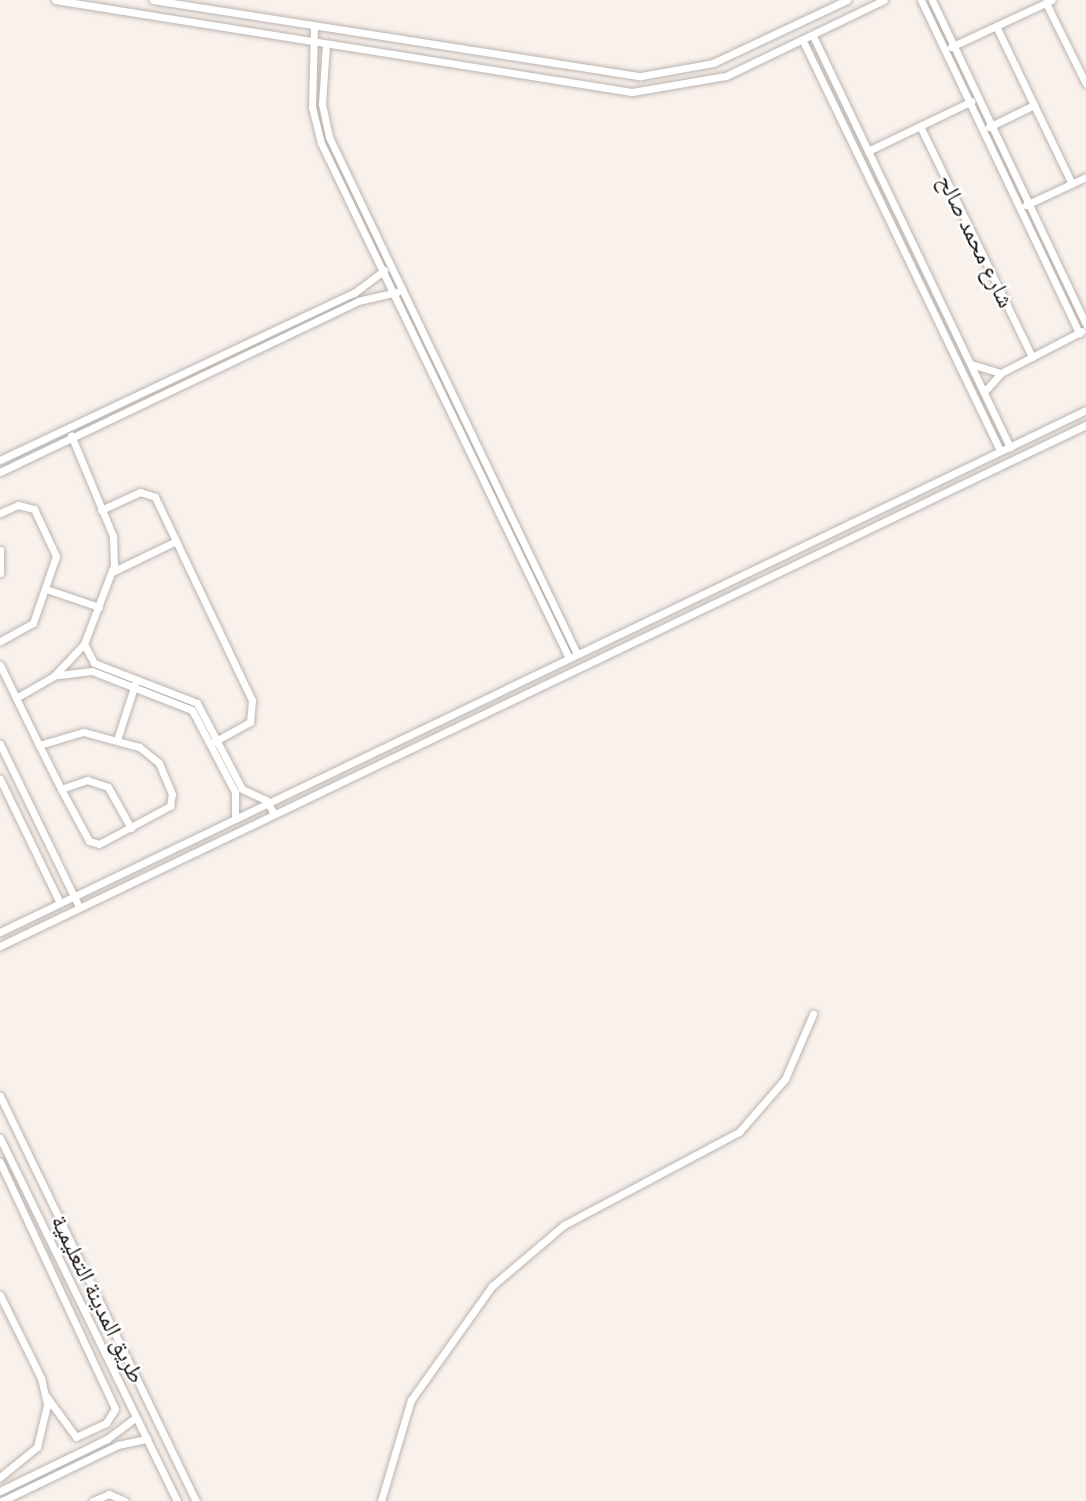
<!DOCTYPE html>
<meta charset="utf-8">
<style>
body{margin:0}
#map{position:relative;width:1086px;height:1501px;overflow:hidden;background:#f9f1ec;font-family:Ubuntu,"Noto Naskh Arabic",sans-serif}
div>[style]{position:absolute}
.roads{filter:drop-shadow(0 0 2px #bbb4af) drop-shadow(0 0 2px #bbb4af)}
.minor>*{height:7px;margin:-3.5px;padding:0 3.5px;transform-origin:3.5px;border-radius:3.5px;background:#fff}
span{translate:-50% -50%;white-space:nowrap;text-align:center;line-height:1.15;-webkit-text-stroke:5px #fff;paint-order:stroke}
.street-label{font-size:23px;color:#120f0e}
</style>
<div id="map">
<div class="roads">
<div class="minor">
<i style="left:55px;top:0;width:584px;rotate:9.06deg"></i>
<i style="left:632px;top:92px;width:95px;rotate:-9.7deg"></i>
<i style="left:726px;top:76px;width:175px;rotate:-25.7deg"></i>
<i style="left:153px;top:0;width:494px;rotate:8.9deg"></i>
<i style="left:641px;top:76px;width:73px;rotate:-10.2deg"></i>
<i style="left:713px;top:63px;width:148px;rotate:-25.2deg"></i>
<i style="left:921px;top:0;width:369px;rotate:64.6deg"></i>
<i style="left:932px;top:0;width:360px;rotate:64.6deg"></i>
<i style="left:1046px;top:3px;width:90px;rotate:63.7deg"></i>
<i style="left:314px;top:26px;width:81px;rotate:91.4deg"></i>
<i style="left:312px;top:107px;width:37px;rotate:76deg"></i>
<i style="left:321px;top:143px;width:572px;rotate:64.29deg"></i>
<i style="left:996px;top:26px;width:175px;rotate:64.3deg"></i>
<i style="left:813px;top:36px;width:456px;rotate:64.4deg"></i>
<i style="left:803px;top:41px;width:455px;rotate:64.3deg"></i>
<i style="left:326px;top:44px;width:60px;rotate:93.8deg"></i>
<i style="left:322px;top:104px;width:34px;rotate:78deg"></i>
<i style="left:329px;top:137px;width:573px;rotate:64.37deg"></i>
<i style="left:951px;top:47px;width:111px;rotate:-25deg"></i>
<i style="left:920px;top:126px;width:257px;rotate:64.1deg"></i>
<i style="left:989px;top:127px;width:50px;rotate:-26.1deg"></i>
<i style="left:868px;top:151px;width:115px;rotate:-25.7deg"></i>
<i style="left:1026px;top:205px;width:66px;rotate:-25deg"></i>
<i style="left:971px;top:364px;width:31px;rotate:17deg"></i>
<i style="left:984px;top:392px;width:25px;rotate:-48deg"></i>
<i style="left:1001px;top:373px;width:91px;rotate:-27.4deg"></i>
<i style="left:0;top:460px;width:391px;rotate:-25.3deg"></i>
<i style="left:354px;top:293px;width:38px;rotate:-37deg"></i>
<i style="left:0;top:472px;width:397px;rotate:-25.5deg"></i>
<i style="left:358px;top:301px;width:40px;rotate:-13deg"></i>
<i style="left:101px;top:510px;width:43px;rotate:-24.8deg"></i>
<i style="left:140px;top:492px;width:16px;rotate:18deg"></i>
<i style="left:155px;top:497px;width:225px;rotate:64.5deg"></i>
<i style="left:252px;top:700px;width:22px;rotate:95deg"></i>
<i style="left:250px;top:722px;width:43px;rotate:151.1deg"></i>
<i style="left:0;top:513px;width:20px;rotate:-24deg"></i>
<i style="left:18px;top:505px;width:16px;rotate:14deg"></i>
<i style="left:34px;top:509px;width:52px;rotate:64.9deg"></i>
<i style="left:56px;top:556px;width:71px;rotate:108.9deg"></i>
<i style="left:33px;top:623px;width:38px;rotate:151deg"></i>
<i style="left:0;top:550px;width:23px;rotate:90deg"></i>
<i style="left:112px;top:572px;width:71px;rotate:-25.8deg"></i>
<i style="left:46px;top:589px;width:56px;rotate:18.8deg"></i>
<i style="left:84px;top:644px;width:21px;rotate:62deg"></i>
<i style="left:94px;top:663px;width:110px;rotate:21.2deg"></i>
<i style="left:197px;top:703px;width:97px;rotate:62.4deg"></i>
<i style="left:242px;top:789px;width:26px;rotate:25deg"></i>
<i style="left:266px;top:800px;width:14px;rotate:60deg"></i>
<i style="left:0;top:665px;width:37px;rotate:64deg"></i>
<i style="left:16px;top:698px;width:52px;rotate:63.9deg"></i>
<i style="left:39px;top:745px;width:49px;rotate:63.4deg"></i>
<i style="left:61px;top:789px;width:59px;rotate:61.7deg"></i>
<i style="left:89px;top:841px;width:10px;rotate:17deg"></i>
<i style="left:99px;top:844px;width:81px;rotate:-28.2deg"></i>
<i style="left:170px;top:806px;width:12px;rotate:-81deg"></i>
<i style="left:172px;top:794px;width:34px;rotate:-113deg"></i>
<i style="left:159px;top:763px;width:26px;rotate:-141deg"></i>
<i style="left:139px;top:747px;width:58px;rotate:-165deg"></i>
<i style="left:83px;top:732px;width:46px;rotate:163.5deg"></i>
<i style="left:59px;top:675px;width:33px;rotate:-7deg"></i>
<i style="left:92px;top:671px;width:107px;rotate:21.3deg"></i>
<i style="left:192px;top:710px;width:93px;rotate:62.3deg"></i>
<i style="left:235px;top:792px;width:27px;rotate:90deg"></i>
<i style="left:16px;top:698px;width:44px;rotate:-30.1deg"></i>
<i style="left:54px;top:676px;width:44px;rotate:-46.8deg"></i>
<i style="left:84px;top:644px;width:85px;rotate:-69.2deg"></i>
<i style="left:114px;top:565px;width:29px;rotate:-92deg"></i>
<i style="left:113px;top:536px;width:109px;rotate:-112.6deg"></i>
<i style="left:117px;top:740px;width:59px;rotate:-72.2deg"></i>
<i style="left:0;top:744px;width:181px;rotate:64.1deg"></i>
<i style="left:0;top:779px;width:138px;rotate:64.2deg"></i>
<i style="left:61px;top:789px;width:28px;rotate:-19deg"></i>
<i style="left:87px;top:780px;width:22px;rotate:18deg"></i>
<i style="left:108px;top:787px;width:47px;rotate:60.7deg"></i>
<i style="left:0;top:932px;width:1205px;rotate:-25.67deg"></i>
<i style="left:0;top:946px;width:1205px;rotate:-25.63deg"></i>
<i style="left:0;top:1096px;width:450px;rotate:64.2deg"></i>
<i style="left:0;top:1138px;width:404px;rotate:64deg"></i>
<i style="left:0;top:1162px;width:272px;rotate:65deg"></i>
<i style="left:115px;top:1409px;width:17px;rotate:123deg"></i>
<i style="left:106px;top:1423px;width:33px;rotate:155deg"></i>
<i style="left:76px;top:1437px;width:51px;rotate:-126.2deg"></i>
<i style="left:0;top:1295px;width:93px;rotate:63.7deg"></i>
<i style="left:41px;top:1378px;width:28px;rotate:77deg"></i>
<i style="left:47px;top:1405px;width:43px;rotate:103.4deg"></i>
<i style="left:37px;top:1447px;width:48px;rotate:141deg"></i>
<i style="left:0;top:1491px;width:119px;rotate:-25.9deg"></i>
<i style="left:107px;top:1439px;width:36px;rotate:-37deg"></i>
<i style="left:2px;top:1501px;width:129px;rotate:-25.8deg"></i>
<i style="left:118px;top:1445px;width:30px;rotate:-12deg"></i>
<i style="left:93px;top:1501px;width:17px;rotate:-24deg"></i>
<i style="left:109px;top:1494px;width:17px;rotate:24deg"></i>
<i style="left:381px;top:1501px;width:105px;rotate:-73.5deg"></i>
<i style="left:411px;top:1400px;width:140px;rotate:-54.6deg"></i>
<i style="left:492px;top:1286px;width:94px;rotate:-40.3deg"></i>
<i style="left:564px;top:1225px;width:198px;rotate:-28deg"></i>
<i style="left:739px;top:1132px;width:70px;rotate:-49deg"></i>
<i style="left:785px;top:1079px;width:71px;rotate:-66.7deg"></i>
</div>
</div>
<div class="street-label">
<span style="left:976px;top:241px;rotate:64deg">شارع محمد صالح</span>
<span style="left:98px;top:1299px;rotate:64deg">طريق المدينة التعليمية</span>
</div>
</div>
